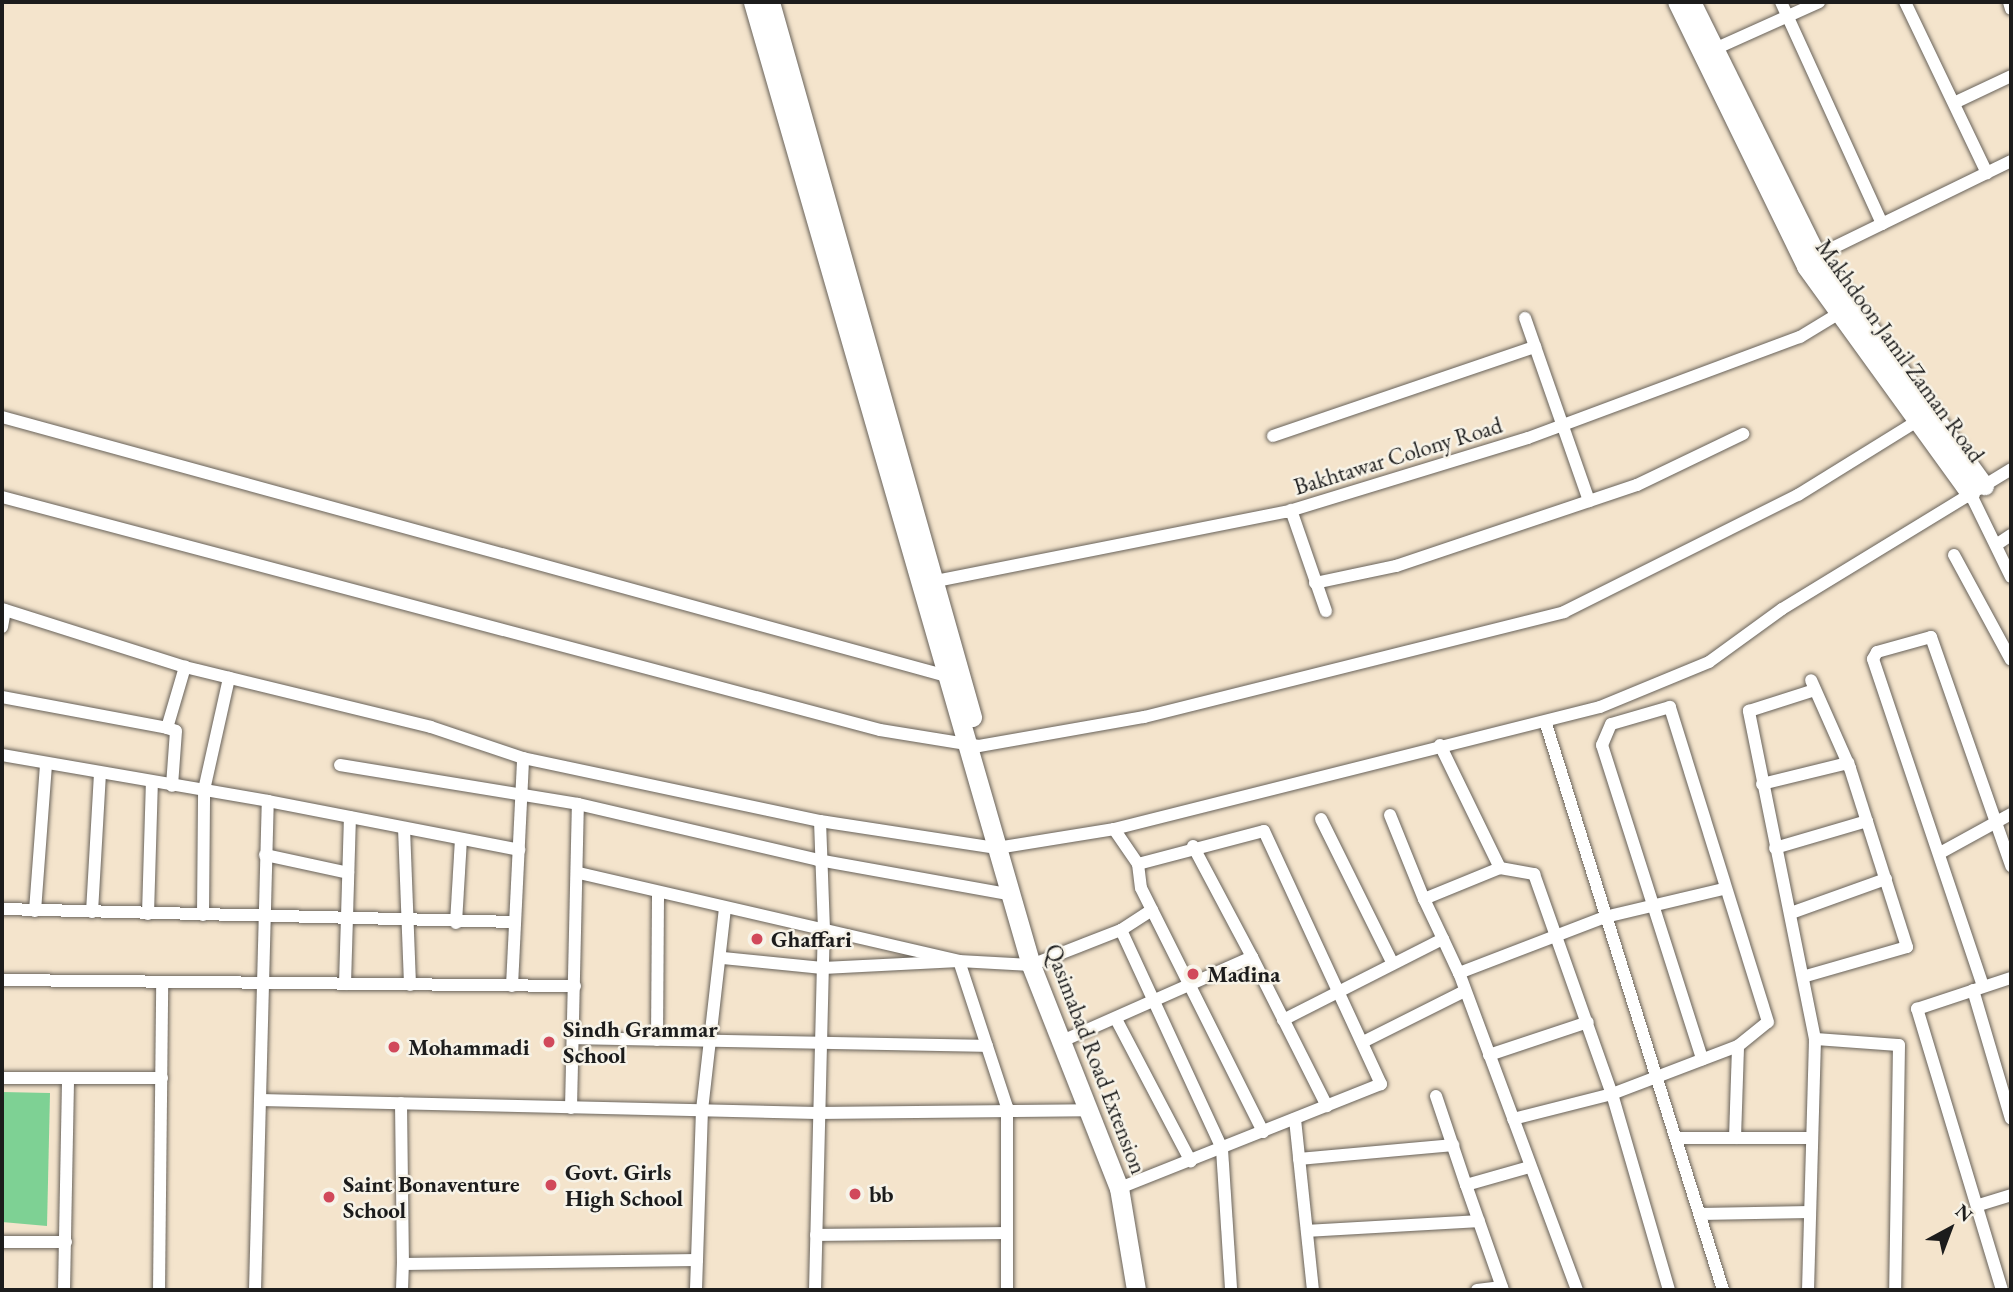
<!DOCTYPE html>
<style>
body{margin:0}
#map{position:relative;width:2013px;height:1292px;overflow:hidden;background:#f4e4cc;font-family:"EB Garamond",serif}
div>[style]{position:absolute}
.green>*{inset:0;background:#7ed194}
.roads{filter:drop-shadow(0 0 2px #68625a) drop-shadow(0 0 2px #68625a)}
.street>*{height:12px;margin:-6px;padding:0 6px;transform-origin:6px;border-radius:6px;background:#fff}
.secondary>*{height:18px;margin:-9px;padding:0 9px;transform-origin:9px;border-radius:9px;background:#fff}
.primary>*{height:19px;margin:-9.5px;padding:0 9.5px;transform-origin:9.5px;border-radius:9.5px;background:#fff}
.dots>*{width:19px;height:19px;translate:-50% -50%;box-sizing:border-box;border:4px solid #f7f3e8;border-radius:50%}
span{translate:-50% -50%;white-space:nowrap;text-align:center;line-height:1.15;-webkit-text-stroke:5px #f7f3e8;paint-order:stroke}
.street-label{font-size:23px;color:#1c1c1c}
.poi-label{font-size:23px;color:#1c1c1c;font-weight:700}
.left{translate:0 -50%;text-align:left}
.frame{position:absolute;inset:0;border:4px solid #1c1c1c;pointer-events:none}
.north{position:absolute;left:1915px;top:1194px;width:70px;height:70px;-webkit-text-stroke:5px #f7f3e8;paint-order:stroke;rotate:41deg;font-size:19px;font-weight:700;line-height:28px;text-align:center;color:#1c1c1c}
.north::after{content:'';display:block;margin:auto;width:24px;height:32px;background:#1c1c1c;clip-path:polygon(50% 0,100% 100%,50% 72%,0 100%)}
</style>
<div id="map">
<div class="green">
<i style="clip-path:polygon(2px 1092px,50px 1093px,47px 1226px,2px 1222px)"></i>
</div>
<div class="roads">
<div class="street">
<i style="left:1781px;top:2px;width:244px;rotate:65.5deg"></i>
<i style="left:1905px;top:2px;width:190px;rotate:64.4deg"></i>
<i style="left:2009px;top:2px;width:7px;rotate:74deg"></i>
<i style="left:1708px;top:52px;width:122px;rotate:-24.2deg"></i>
<i style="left:1954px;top:103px;width:63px;rotate:-25.3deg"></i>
<i style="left:1810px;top:259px;width:224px;rotate:-26deg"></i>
<i style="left:1525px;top:318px;width:194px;rotate:70.7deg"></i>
<i style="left:2px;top:417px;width:980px;rotate:15.33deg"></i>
<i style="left:1273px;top:436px;width:277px;rotate:-18.8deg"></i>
<i style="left:1971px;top:495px;width:91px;rotate:64deg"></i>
<i style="left:2px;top:497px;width:908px;rotate:14.86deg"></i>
<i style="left:880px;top:730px;width:100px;rotate:9.2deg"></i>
<i style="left:979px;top:746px;width:168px;rotate:-10deg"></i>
<i style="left:1144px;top:717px;width:433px;rotate:-14deg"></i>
<i style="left:1564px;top:612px;width:262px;rotate:-26.6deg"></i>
<i style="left:1798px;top:495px;width:142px;rotate:-31.8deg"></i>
<i style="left:1291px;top:510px;width:107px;rotate:70.9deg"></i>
<i style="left:1996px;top:545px;width:18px;rotate:-34deg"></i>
<i style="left:1954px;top:555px;width:119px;rotate:61.5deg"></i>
<i style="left:936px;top:581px;width:357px;rotate:-11.2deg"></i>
<i style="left:1286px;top:512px;width:253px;rotate:-17deg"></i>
<i style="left:1528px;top:438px;width:290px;rotate:-20.4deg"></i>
<i style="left:1800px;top:337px;width:54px;rotate:-31.3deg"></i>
<i style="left:1315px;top:583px;width:83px;rotate:-11.9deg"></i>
<i style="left:1396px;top:566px;width:254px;rotate:-18.6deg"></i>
<i style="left:1637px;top:485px;width:118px;rotate:-25.7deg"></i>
<i style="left:2px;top:609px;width:192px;rotate:17.6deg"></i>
<i style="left:185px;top:667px;width:253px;rotate:13.7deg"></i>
<i style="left:431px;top:727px;width:97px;rotate:18.6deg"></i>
<i style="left:523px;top:758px;width:304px;rotate:12deg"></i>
<i style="left:820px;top:821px;width:179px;rotate:8.7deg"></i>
<i style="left:997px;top:848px;width:119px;rotate:-9.2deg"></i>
<i style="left:1114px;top:829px;width:501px;rotate:-14.09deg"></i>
<i style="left:1600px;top:707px;width:118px;rotate:-22.4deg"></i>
<i style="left:1709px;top:662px;width:90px;rotate:-36deg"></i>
<i style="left:1782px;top:609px;width:268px;rotate:-31.4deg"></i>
<i style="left:2px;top:627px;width:17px;rotate:-80deg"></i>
<i style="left:2px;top:697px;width:168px;rotate:10.6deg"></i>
<i style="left:167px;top:728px;width:64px;rotate:-73.6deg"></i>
<i style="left:1546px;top:724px;width:593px;rotate:72.63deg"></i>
<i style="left:167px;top:728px;width:9px;rotate:18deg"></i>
<i style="left:176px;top:731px;width:55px;rotate:94.2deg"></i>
<i style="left:1440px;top:745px;width:137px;rotate:64deg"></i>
<i style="left:2px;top:755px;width:270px;rotate:9.8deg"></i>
<i style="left:340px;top:765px;width:241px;rotate:9.3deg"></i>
<i style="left:1762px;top:784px;width:89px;rotate:-13.7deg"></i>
<i style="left:1390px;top:815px;width:91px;rotate:68deg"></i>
<i style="left:1321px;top:819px;width:160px;rotate:63.6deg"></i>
<i style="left:404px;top:828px;width:157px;rotate:87.8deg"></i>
<i style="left:1114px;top:829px;width:42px;rotate:55.6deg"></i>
<i style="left:1138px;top:864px;width:130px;rotate:-14.7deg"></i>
<i style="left:1264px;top:831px;width:279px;rotate:65.2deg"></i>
<i style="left:1381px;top:1084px;width:282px;rotate:158.3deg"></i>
<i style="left:1193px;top:846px;width:126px;rotate:62deg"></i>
<i style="left:1775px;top:848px;width:96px;rotate:-16.4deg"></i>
<i style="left:1940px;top:853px;width:81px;rotate:-28.8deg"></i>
<i style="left:265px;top:855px;width:85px;rotate:12.2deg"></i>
<i style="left:1138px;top:864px;width:24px;rotate:83deg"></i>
<i style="left:1141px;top:888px;width:273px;rotate:63.4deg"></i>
<i style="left:579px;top:873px;width:390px;rotate:13deg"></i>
<i style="left:959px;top:961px;width:72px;rotate:3.2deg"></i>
<i style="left:1031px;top:965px;width:97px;rotate:-21.3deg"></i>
<i style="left:1121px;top:930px;width:37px;rotate:-33deg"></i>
<i style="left:2px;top:909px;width:513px;rotate:1.45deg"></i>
<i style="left:35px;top:911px;width:148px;rotate:-85.7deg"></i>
<i style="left:92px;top:912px;width:139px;rotate:-86.7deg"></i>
<i style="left:1791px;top:913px;width:101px;rotate:-19.7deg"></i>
<i style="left:148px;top:914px;width:131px;rotate:-88.3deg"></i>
<i style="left:203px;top:915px;width:125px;rotate:-89.5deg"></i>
<i style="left:204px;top:790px;width:115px;rotate:-77.4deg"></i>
<i style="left:456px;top:923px;width:84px;rotate:-86.6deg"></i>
<i style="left:1121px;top:930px;width:241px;rotate:65.2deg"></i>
<i style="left:1222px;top:1149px;width:141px;rotate:86.3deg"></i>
<i style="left:1443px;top:939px;width:38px;rotate:65deg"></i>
<i style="left:723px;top:958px;width:100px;rotate:5.7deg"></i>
<i style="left:823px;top:968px;width:136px;rotate:-2.9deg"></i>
<i style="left:959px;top:961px;width:154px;rotate:71.8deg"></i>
<i style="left:1007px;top:1107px;width:183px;rotate:90deg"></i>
<i style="left:1806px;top:976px;width:105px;rotate:-16deg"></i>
<i style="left:1907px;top:947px;width:188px;rotate:-107.7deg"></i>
<i style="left:1850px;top:768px;width:96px;rotate:-113.9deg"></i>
<i style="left:2px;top:980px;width:573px;rotate:0.6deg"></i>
<i style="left:345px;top:984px;width:167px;rotate:-88.3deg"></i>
<i style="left:512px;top:986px;width:228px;rotate:-87.2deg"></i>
<i style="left:1983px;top:986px;width:345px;rotate:-108.6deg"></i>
<i style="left:1873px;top:659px;width:8px;rotate:-60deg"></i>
<i style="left:1877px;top:652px;width:56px;rotate:-15.5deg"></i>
<i style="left:1931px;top:637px;width:243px;rotate:70.7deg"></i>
<i style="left:1973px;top:990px;width:134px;rotate:73.6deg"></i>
<i style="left:1116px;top:1019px;width:161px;rotate:62.3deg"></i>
<i style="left:1283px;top:1020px;width:179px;rotate:-26.9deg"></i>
<i style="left:1443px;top:939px;width:44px;rotate:-115.4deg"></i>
<i style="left:1424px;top:899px;width:82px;rotate:-22.2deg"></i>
<i style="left:1500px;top:868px;width:35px;rotate:10deg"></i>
<i style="left:1534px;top:874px;width:233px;rotate:70.5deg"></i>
<i style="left:1612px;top:1094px;width:102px;rotate:165.8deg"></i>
<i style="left:573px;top:1038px;width:414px;rotate:1.1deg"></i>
<i style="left:1815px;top:1039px;width:335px;rotate:-101.4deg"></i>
<i style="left:1749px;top:711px;width:69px;rotate:-17.7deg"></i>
<i style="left:657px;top:1040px;width:147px;rotate:-89.6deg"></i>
<i style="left:1060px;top:1042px;width:210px;rotate:-23.9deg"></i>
<i style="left:1252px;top:957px;width:167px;rotate:63.3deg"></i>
<i style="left:1363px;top:1042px;width:114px;rotate:-26.6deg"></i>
<i style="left:1489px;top:1055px;width:104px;rotate:-18.4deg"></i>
<i style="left:2px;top:1078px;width:160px"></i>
<i style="left:1436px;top:1096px;width:94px;rotate:71.4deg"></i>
<i style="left:260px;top:1100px;width:557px;rotate:1.34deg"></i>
<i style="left:817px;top:1113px;width:272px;rotate:-0.6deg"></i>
<i style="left:401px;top:1103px;width:161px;rotate:89.3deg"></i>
<i style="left:571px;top:1108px;width:304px;rotate:-88.7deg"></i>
<i style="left:578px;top:804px;width:246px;rotate:13.1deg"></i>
<i style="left:818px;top:860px;width:197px;rotate:10.2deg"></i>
<i style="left:1295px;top:1119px;width:172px;rotate:84deg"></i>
<i style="left:1677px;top:1138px;width:135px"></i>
<i style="left:1735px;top:1138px;width:92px;rotate:-88.1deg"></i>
<i style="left:1299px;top:1159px;width:155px;rotate:-5.2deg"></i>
<i style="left:1979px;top:1205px;width:34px;rotate:-17deg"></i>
<i style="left:1700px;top:1214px;width:110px;rotate:-1deg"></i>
<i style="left:1307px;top:1231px;width:172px;rotate:-3.3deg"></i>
<i style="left:816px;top:1235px;width:188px;rotate:-0.6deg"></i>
<i style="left:2px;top:1242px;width:64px"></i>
<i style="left:697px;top:1260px;width:150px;rotate:-88.1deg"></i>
<i style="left:702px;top:1110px;width:202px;rotate:-83.5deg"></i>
<i style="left:64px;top:1290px;width:212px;rotate:-88.9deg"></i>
<i style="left:159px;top:1290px;width:307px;rotate:-89.4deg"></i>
<i style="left:255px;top:1290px;width:489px;rotate:-88.5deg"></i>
<i style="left:268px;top:801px;width:256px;rotate:11deg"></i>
<i style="left:402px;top:1290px;width:26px;rotate:-88deg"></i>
<i style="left:403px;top:1264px;width:294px;rotate:-0.8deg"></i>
<i style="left:697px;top:1260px;width:30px;rotate:92deg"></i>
<i style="left:815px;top:1290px;width:360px;rotate:-88.6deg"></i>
<i style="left:824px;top:930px;width:109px;rotate:-92.1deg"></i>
<i style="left:1477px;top:1290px;width:25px;rotate:-7deg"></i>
<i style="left:1503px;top:1290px;width:111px;rotate:-109.4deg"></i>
<i style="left:1466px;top:1185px;width:66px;rotate:-15.9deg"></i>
<i style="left:1577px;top:1290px;width:338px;rotate:-110.4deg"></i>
<i style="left:1459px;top:973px;width:156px;rotate:-21deg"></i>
<i style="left:1605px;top:917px;width:121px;rotate:-13.3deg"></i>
<i style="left:1669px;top:1290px;width:204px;rotate:-106.2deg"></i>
<i style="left:1612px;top:1094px;width:135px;rotate:-20.9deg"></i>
<i style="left:1738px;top:1046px;width:38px;rotate:-39deg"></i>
<i style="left:1768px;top:1022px;width:330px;rotate:-107.3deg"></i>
<i style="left:1670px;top:707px;width:61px;rotate:163.9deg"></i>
<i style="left:1611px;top:724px;width:23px;rotate:113deg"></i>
<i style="left:1602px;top:745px;width:330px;rotate:72.3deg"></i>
<i style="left:1808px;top:1290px;width:251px;rotate:-88.4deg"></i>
<i style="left:1815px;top:1039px;width:84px;rotate:4.1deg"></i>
<i style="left:1899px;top:1045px;width:245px;rotate:90.9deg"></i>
<i style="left:2002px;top:1290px;width:294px;rotate:-106.8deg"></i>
<i style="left:1917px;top:1009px;width:99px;rotate:-18.3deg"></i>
</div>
<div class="secondary">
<i style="left:1677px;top:2px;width:295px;rotate:64deg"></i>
<i style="left:1806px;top:267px;width:281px;rotate:54.1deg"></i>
<i style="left:1692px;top:2px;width:282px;rotate:63.7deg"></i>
<i style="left:1817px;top:255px;width:286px;rotate:54deg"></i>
</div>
<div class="primary">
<i style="left:753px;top:2px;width:1002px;rotate:73.9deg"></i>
<i style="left:1031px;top:965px;width:240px;rotate:68.5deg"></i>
<i style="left:1119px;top:1188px;width:103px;rotate:80.5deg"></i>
<i style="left:770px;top:2px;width:743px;rotate:74.22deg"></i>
</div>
</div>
<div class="dots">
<i style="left:757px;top:939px;background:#d1495b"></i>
<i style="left:1193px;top:974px;background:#d1495b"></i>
<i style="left:549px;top:1042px;background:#d1495b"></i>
<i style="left:394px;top:1047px;background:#d1495b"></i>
<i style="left:551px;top:1185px;background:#d1495b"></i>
<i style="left:855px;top:1194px;background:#d1495b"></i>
<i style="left:329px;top:1197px;background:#d1495b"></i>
</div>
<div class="street-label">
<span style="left:1900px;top:351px;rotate:54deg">Makhdoon Jamil Zaman Road</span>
<span style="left:1398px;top:456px;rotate:-17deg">Bakhtawar Colony Road</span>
<span style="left:1096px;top:1059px;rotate:69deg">Qasimabad Road Extension</span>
</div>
<div class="poi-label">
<span class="left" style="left:771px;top:939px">Ghaffari</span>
<span class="left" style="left:1207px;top:974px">Madina</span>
<span class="left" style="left:563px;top:1042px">Sindh Grammar<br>School</span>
<span class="left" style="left:408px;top:1047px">Mohammadi</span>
<span class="left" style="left:565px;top:1185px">Govt. Girls<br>High School</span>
<span class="left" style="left:343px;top:1197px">Saint Bonaventure<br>School</span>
<span class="left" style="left:869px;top:1194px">bb</span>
</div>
<div class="frame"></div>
<div class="north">N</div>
</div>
